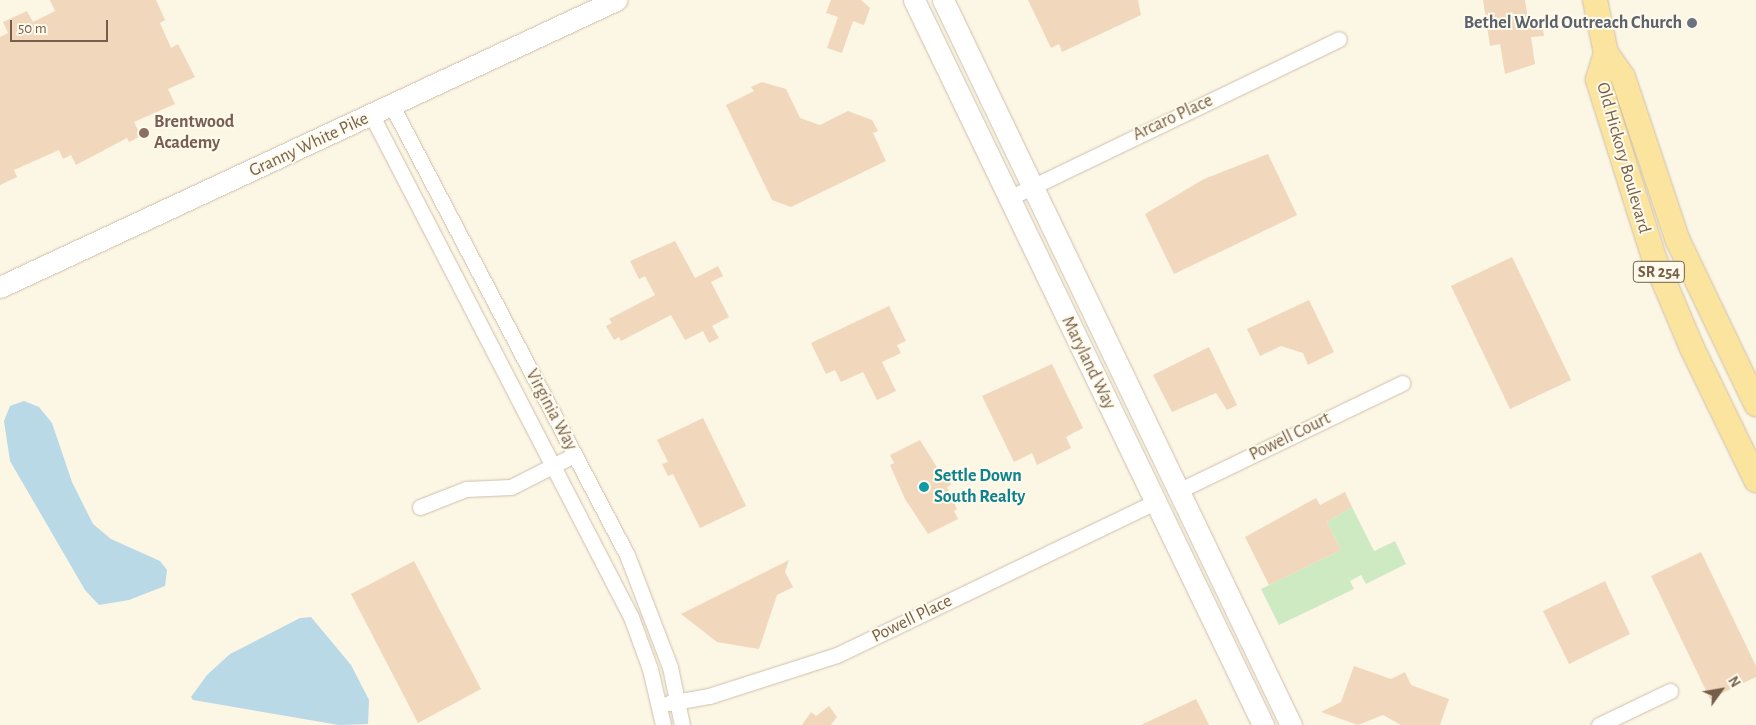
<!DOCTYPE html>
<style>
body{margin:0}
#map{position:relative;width:1756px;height:725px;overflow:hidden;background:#fcf6e5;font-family:"Alegreya Sans",sans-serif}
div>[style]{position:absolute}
.green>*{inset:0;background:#ceeac3}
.water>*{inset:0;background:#b9d9e6}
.building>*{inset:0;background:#f1d8bc}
.roads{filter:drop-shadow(0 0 1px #cebfab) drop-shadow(0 0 1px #cebfab)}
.minor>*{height:15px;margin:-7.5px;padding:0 7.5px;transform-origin:7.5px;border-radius:7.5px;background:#fff}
.secondary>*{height:21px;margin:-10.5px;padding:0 10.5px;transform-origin:10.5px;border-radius:10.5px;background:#fff}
.primary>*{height:24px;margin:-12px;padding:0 12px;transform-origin:12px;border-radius:12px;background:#fae49e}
.dots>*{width:14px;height:14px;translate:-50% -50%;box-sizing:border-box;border:2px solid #fffaeb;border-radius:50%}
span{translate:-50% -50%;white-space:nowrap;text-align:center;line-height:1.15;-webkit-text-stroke:4px #fffaeb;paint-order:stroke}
.shield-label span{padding:1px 4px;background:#fffaeb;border:1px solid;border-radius:4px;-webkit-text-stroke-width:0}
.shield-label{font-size:16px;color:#755f4a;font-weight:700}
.worship-label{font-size:18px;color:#5b616d;font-weight:700}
.right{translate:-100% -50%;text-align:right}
.street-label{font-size:18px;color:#755f4a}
.education-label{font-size:18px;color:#785e54;font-weight:700}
.left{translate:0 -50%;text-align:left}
.culture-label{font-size:18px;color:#0d838f;font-weight:700}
.north{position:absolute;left:1696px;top:665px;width:50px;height:50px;-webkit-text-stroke:4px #fffaeb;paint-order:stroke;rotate:58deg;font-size:14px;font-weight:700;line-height:20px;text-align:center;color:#755f4a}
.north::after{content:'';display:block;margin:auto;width:18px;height:22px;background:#755f4a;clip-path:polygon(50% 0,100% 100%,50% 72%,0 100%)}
.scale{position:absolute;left:10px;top:20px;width:98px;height:22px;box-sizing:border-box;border:2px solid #755f4a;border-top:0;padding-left:6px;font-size:15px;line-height:18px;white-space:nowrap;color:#755f4a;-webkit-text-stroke:4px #fffaeb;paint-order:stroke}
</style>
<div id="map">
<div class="green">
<i style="clip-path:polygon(1352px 507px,1374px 551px,1395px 541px,1406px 564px,1366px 584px,1361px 575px,1350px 581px,1354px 589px,1279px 625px,1261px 589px,1341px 550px,1327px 522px)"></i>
</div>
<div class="water">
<i style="clip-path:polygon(24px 401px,39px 407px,52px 423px,72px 482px,93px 524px,111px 539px,160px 561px,167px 570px,165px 586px,129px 600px,99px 605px,85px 590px,10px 461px,4px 421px,10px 406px)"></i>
<i style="clip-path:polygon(311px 617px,351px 665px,369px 700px,368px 724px,339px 725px,193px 700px,191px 697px,207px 675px,230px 654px,300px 618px)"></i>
</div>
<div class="building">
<i style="clip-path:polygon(50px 0,156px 0,165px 20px,160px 23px,171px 48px,178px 44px,195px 77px,168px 89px,175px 104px,134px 122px,141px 136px,129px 142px,127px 138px,76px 165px,71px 155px,63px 159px,59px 150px,14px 170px,17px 177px,0 185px,0 37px,8px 33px,3px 22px,27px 11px,33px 22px,55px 11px)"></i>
<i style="clip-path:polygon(831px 0,861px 0,870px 8px,864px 25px,853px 21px,842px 53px,827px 48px,838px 17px,826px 13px)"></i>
<i style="clip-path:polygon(1028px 0,1138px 0,1141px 15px,1062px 52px,1059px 44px,1051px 48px)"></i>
<i style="clip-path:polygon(1483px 0,1525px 0,1528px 19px,1541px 18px,1544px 36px,1531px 37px,1535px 64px,1505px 74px,1500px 44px,1490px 46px)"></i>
<i style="clip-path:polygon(762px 82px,786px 89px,800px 118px,820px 125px,848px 111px,872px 120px,878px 131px,873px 133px,886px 161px,791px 207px,772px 200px,726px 105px,754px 91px,751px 87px)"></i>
<i style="clip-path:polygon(1268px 154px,1297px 215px,1174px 274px,1145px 214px,1204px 179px)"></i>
<i style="clip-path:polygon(675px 241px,695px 278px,718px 266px,723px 276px,711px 282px,729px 317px,712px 326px,719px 338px,709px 343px,703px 331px,685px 340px,671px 315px,621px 341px,619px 337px,614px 340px,606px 326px,612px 323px,609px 319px,655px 295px,645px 276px,639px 279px,630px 261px)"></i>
<i style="clip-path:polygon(1512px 257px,1571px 380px,1510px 409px,1451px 286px)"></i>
<i style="clip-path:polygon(1309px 300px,1334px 352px,1308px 365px,1303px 353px,1281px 346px,1260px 356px,1247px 329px)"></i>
<i style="clip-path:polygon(889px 306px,906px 341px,897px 345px,901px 353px,882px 362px,896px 391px,877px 400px,863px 372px,841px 382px,835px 370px,826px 374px,811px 343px)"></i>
<i style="clip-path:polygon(1209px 347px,1237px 405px,1227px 410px,1216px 393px,1172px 412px,1153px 375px)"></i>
<i style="clip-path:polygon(1052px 364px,1083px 428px,1066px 437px,1071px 448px,1037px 465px,1032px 453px,1014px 462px,982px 396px)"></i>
<i style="clip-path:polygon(703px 418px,746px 506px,700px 528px,673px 474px,668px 476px,662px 464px,668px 462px,657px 440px)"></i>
<i style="clip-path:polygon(920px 440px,938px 469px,942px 467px,948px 475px,951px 485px,947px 487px,957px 509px,954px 511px,958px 519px,928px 534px,905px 499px,890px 465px,894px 463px,890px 455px)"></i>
<i style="clip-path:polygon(1345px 492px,1352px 507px,1327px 522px,1341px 550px,1269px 585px,1245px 537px,1316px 498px,1320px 505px)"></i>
<i style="clip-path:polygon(1701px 552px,1756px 666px,1756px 677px,1710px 699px,1651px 576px)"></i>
<i style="clip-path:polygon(789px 560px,785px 572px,793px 587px,777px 595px,759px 649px,717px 642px,681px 614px)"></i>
<i style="clip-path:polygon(414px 561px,481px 689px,418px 723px,351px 594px)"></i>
<i style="clip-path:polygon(1605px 581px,1630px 634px,1569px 664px,1543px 611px)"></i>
<i style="clip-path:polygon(1354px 666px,1391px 679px,1405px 672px,1411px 685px,1449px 699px,1440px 725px,1401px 725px,1383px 715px,1358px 725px,1321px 712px,1341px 702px)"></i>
<i style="clip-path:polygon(1196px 699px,1209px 725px,1141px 725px)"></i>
<i style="clip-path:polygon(829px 706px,837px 717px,831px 725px,802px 725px,811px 712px,816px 716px)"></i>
</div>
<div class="roads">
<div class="minor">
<i style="left:392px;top:106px;width:507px;rotate:62.37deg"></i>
<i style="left:627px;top:555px;width:120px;rotate:69deg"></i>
<i style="left:670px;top:667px;width:59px;rotate:78.3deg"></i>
<i style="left:372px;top:116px;width:564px;rotate:62.66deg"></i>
<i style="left:631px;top:617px;width:55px;rotate:69.9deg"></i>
<i style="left:650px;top:669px;width:57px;rotate:76.9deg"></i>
<i style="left:1009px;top:198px;width:366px;rotate:-25.7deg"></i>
<i style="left:1178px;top:491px;width:249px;rotate:-25.7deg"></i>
<i style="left:420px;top:507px;width:49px;rotate:-21.4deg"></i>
<i style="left:466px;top:489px;width:45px;rotate:-2.5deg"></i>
<i style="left:511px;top:487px;width:71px;rotate:-26.9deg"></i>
<i style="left:669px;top:703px;width:41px;rotate:-9.9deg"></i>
<i style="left:709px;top:696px;width:134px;rotate:-17.8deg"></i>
<i style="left:837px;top:655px;width:353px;rotate:-25.7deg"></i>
<i style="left:1599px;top:725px;width:79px;rotate:-25.6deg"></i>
</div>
<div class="secondary">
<i style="left:914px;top:0;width:805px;rotate:64.29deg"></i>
<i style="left:943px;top:0;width:804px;rotate:64.36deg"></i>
<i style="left:0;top:287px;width:680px;rotate:-24.98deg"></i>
</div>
<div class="primary">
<i style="left:1595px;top:0;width:54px;rotate:78.3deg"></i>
<i style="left:1606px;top:53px;width:29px;rotate:55deg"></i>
<i style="left:1623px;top:77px;width:173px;rotate:71.5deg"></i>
<i style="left:1678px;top:241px;width:181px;rotate:64.4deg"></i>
<i style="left:1606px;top:53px;width:28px;rotate:107deg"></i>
<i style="left:1598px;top:80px;width:187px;rotate:72.5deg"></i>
<i style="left:1654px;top:258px;width:98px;rotate:67.1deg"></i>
<i style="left:1692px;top:348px;width:147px;rotate:64.1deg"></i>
</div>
</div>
<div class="dots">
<i style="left:1692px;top:23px;background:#6b7280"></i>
<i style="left:144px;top:133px;background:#8d6e63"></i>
<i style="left:924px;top:487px;background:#0f9aa8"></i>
</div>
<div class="shield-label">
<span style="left:1659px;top:272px">SR 254</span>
</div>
<div class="worship-label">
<span class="right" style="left:1682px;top:23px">Bethel World Outreach Church</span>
</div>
<div class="street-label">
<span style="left:1173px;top:118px;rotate:-25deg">Arcaro Place</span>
<span style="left:309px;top:145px;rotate:-25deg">Granny White Pike</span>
<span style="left:1623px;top:158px;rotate:74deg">Old Hickory Boulevard</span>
<span style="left:1088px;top:363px;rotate:64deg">Maryland Way</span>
<span style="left:551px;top:410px;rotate:62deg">Virginia Way</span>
<span style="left:1290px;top:437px;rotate:-26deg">Powell Court</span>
<span style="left:912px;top:619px;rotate:-26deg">Powell Place</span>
</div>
<div class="education-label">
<span class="left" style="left:154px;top:133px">Brentwood<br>Academy</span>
</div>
<div class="culture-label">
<span class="left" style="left:934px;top:487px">Settle Down<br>South Realty</span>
</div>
<div class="north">N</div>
<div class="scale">50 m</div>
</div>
